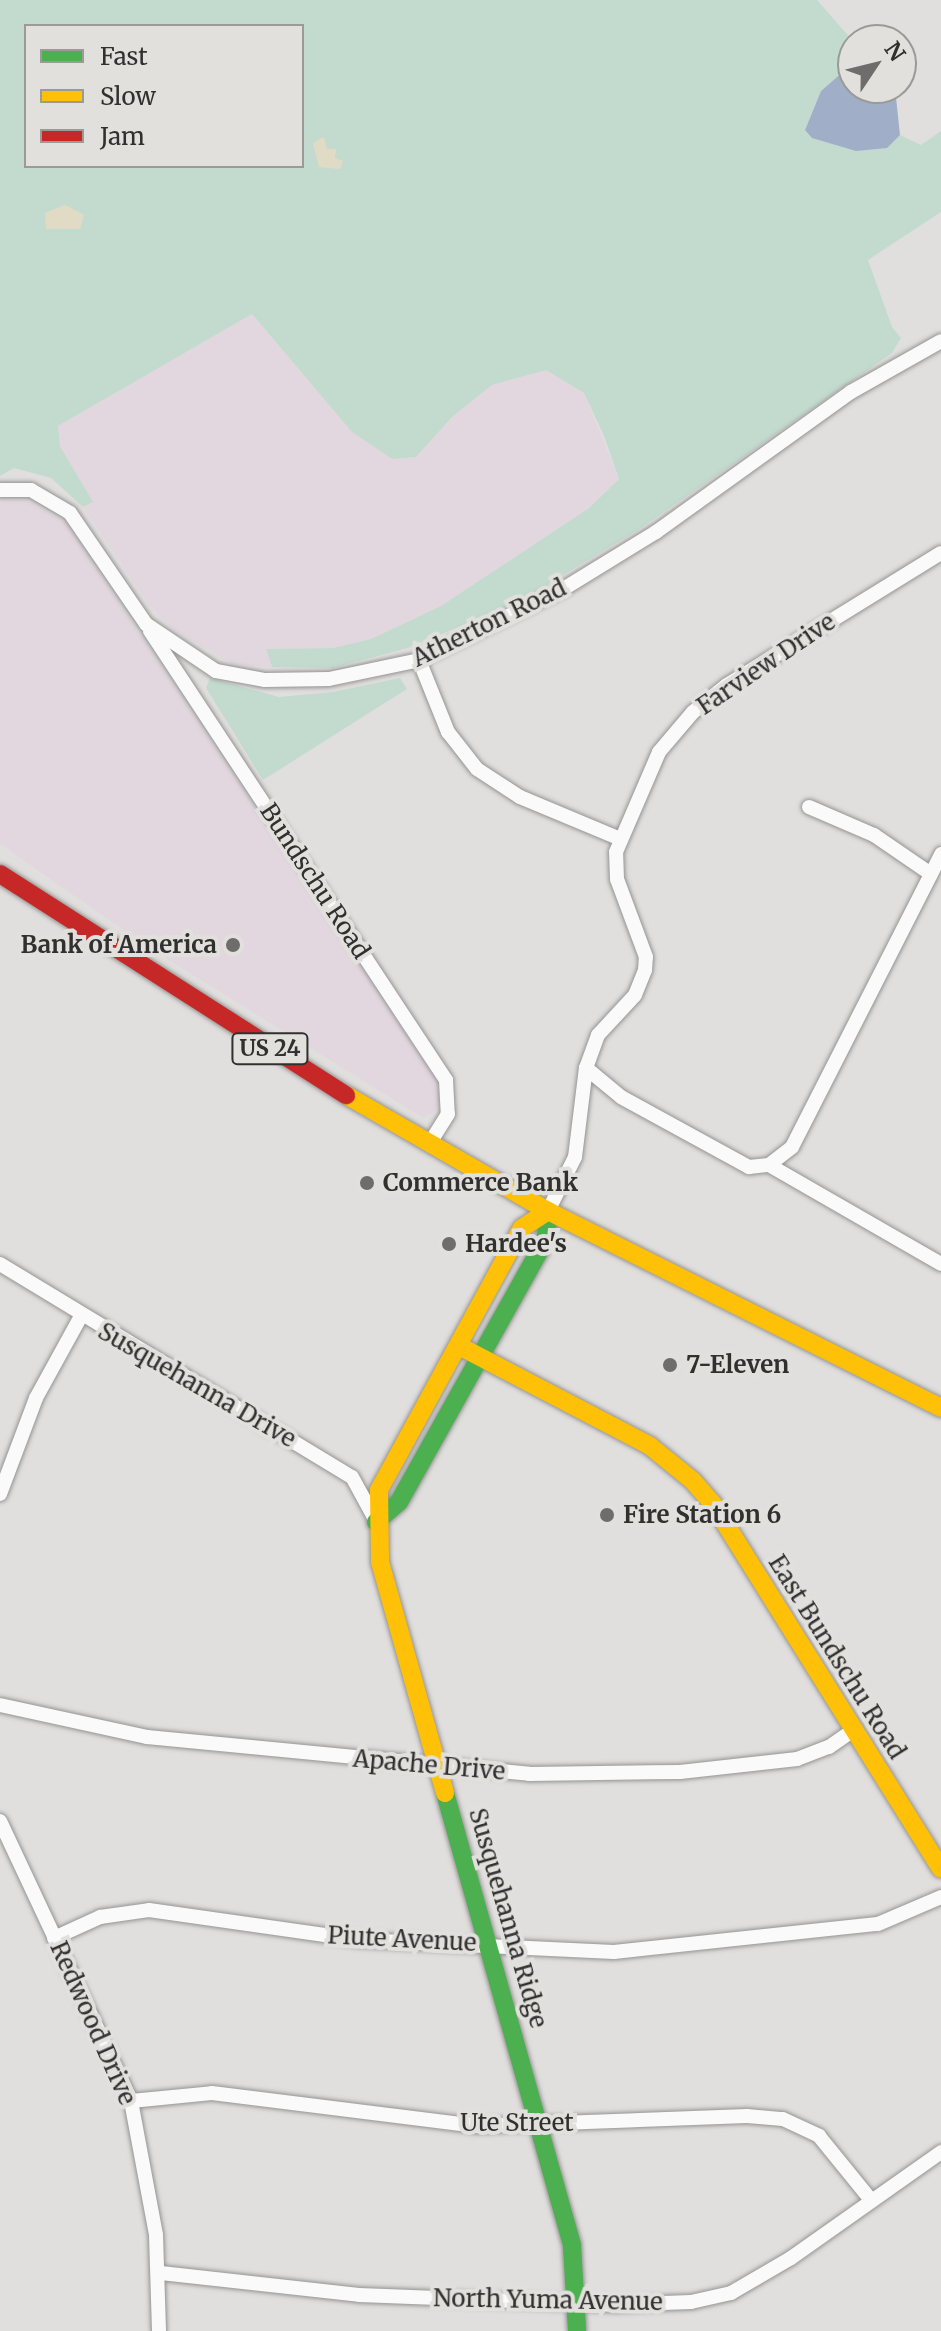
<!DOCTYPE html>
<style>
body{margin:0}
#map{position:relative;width:941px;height:2331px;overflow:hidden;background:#e0dfde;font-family:Merriweather,serif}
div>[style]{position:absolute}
.commercial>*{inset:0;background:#e2d7df}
.green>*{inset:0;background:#c3dbce}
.sand>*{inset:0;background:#e1dbc6}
.water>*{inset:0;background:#a0aec8}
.roads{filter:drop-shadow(0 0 2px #959493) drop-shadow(0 0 2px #959493)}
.street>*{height:14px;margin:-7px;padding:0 7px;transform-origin:7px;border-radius:7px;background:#fafafa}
.fast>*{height:18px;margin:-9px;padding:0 9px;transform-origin:9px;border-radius:9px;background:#4caf50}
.slow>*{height:18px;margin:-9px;padding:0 9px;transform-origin:9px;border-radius:9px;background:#ffc107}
.jam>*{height:18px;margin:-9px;padding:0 9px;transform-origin:9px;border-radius:9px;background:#c62828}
.dots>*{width:22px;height:22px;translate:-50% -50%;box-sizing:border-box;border:4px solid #e1e0dd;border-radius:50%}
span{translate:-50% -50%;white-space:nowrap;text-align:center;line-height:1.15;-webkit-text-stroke:8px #e1e0dd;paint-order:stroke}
.shield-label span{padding:2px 6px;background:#e1e0dd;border:2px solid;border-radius:6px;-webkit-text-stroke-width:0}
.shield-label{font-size:22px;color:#30302f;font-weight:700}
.street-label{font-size:24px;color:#30302f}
.poi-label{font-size:24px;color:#30302f;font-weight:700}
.right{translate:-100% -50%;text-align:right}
.left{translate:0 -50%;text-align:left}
.legend{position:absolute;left:24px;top:24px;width:280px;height:144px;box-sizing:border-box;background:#e1e0dd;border:2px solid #9a9a97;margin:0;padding:10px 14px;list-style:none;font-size:24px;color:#30302f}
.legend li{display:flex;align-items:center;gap:16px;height:40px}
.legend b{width:40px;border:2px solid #9a9a97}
.north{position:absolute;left:837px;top:24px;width:80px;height:80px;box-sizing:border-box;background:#e1e0dd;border:2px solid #9a9a97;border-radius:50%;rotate:55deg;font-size:22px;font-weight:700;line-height:32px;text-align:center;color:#30302f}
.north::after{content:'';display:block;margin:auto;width:28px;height:36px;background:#6e6d6c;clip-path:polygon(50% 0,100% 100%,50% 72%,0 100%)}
</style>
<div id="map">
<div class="commercial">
<i style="clip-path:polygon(252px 314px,352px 432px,392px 459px,416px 457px,453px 416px,492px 385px,546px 369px,584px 393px,619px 479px,589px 508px,441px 606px,371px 639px,333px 648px,267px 649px,272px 667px,233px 664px,174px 630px,149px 605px,83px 507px,93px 502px,60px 446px,58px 426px)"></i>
<i style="clip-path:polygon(0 500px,26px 500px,66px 523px,437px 1082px,440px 1101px,434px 1112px,423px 1118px,151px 949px,0 844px)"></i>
</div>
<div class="green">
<i style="clip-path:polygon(evenodd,0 0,817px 0,853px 41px,853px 63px,821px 91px,805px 130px,886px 148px,900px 135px,921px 145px,941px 131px,941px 212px,868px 260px,892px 327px,901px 338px,892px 353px,638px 530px,521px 600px,411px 647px,333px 668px,272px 667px,266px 649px,333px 648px,371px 639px,441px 606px,589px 508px,619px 479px,604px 436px,584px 393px,546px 370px,492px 385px,453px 416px,416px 457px,392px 459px,352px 432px,252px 314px,58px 426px,60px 446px,93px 502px,83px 507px,51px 478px,14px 468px,0 476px,0 0,26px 26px,302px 26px,302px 166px,26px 166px,26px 26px)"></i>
<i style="clip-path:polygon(210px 678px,279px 697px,333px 692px,400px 678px,407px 689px,263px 780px,206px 688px)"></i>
</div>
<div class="sand">
<i style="clip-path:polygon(324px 137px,327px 149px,336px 149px,335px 158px,343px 161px,340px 169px,319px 167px,313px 143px)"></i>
<i style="clip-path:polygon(65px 205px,84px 215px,80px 229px,46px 229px,45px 213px)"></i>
</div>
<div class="water">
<i style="clip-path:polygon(853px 63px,853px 88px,895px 88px,900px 135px,887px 148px,856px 151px,812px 138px,805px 130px,821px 91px)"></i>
</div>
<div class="roads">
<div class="street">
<i style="left:0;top:490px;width:31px"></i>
<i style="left:31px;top:490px;width:45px;rotate:30.5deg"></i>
<i style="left:70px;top:513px;width:135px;rotate:55.6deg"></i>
<i style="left:146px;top:624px;width:84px;rotate:33.9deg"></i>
<i style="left:216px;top:671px;width:50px;rotate:10.4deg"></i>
<i style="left:265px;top:680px;width:64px;rotate:-0.9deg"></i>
<i style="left:329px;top:679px;width:92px;rotate:-11.9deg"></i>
<i style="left:419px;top:660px;width:161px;rotate:-26.2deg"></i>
<i style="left:563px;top:589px;width:109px;rotate:-31.5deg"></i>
<i style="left:656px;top:532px;width:240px;rotate:-35.7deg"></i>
<i style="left:851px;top:392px;width:103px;rotate:-29.5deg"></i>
<i style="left:150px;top:631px;width:538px;rotate:56.61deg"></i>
<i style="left:446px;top:1080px;width:34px;rotate:87deg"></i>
<i style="left:448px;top:1114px;width:34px;rotate:122deg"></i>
<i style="left:419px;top:660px;width:78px;rotate:68.1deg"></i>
<i style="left:448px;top:732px;width:47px;rotate:51.9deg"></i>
<i style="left:477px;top:769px;width:51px;rotate:33.1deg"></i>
<i style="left:520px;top:797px;width:106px;rotate:22.7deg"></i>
<i style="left:809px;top:807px;width:71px;rotate:23.3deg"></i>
<i style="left:874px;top:835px;width:69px;rotate:34.4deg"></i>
<i style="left:586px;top:1068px;width:45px;rotate:39.6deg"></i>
<i style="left:621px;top:1097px;width:146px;rotate:28.7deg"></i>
<i style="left:749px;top:1167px;width:20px;rotate:-6deg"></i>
<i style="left:769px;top:1165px;width:198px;rotate:29.9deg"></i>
<i style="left:769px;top:1165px;width:29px;rotate:-38deg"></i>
<i style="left:792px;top:1147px;width:329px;rotate:-63deg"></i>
<i style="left:548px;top:1211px;width:60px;rotate:-63.4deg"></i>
<i style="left:575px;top:1157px;width:90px;rotate:-83deg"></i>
<i style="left:586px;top:1068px;width:35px;rotate:-70deg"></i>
<i style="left:598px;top:1035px;width:54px;rotate:-47.2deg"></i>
<i style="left:635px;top:995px;width:27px;rotate:-68deg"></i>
<i style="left:645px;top:970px;width:13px;rotate:-86deg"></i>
<i style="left:646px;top:957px;width:83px;rotate:-110.4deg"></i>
<i style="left:617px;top:879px;width:27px;rotate:-92deg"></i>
<i style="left:616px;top:852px;width:109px;rotate:-66.7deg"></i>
<i style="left:659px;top:752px;width:52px;rotate:-49.6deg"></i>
<i style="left:693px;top:712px;width:43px;rotate:-38.5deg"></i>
<i style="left:727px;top:685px;width:251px;rotate:-31.7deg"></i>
<i style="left:0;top:1264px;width:411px;rotate:31.2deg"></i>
<i style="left:352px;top:1477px;width:48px;rotate:61.3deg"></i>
<i style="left:0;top:1494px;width:103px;rotate:-69.4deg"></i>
<i style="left:36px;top:1398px;width:94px;rotate:-61.2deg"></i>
<i style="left:0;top:1705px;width:150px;rotate:12.3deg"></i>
<i style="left:147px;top:1737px;width:384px;rotate:5.5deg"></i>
<i style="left:529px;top:1774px;width:151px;rotate:-0.8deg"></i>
<i style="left:680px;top:1772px;width:118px;rotate:-6.3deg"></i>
<i style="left:797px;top:1759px;width:34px;rotate:-21deg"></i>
<i style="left:829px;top:1747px;width:32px;rotate:-35deg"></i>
<i style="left:0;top:1821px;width:309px;rotate:64.9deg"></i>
<i style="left:131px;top:2101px;width:136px;rotate:79.4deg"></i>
<i style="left:156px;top:2235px;width:96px;rotate:88.2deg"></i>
<i style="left:54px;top:1938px;width:51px;rotate:-24.5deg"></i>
<i style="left:100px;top:1917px;width:49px;rotate:-8.1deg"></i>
<i style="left:149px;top:1910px;width:213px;rotate:8.1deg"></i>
<i style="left:360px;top:1940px;width:254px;rotate:2.7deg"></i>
<i style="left:614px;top:1952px;width:265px;rotate:-6.1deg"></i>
<i style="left:878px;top:1924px;width:69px;rotate:-23.2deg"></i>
<i style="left:131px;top:2101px;width:81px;rotate:-5.6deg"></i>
<i style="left:212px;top:2093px;width:267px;rotate:7.1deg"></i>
<i style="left:477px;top:2126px;width:270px;rotate:-2.1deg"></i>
<i style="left:747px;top:2116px;width:36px;rotate:5deg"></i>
<i style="left:783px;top:2119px;width:40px;rotate:25deg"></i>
<i style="left:819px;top:2136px;width:82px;rotate:50.9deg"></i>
<i style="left:161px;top:2273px;width:199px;rotate:6.3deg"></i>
<i style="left:359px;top:2295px;width:256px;rotate:2.2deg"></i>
<i style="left:615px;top:2305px;width:76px;rotate:-2.3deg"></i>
<i style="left:691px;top:2302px;width:41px;rotate:-12.7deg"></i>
<i style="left:731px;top:2293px;width:69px;rotate:-30.3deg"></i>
<i style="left:791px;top:2258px;width:184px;rotate:-35.2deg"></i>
</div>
<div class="fast">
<i style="left:376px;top:1522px;width:30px;rotate:-41deg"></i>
<i style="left:399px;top:1502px;width:301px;rotate:-60.8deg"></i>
<i style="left:546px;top:1239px;width:28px;rotate:-86deg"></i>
<i style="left:445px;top:1793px;width:470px;rotate:74.3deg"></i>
<i style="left:572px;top:2246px;width:85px;rotate:86.6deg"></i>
</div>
<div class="slow">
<i style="left:346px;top:1095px;width:233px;rotate:29.9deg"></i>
<i style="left:548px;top:1211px;width:440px;rotate:26.6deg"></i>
<i style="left:459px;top:1346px;width:216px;rotate:27.6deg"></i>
<i style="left:650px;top:1446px;width:55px;rotate:39.1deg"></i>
<i style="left:693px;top:1481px;width:30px;rotate:49deg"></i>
<i style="left:713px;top:1504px;width:430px;rotate:58deg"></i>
<i style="left:445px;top:1793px;width:240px;rotate:-105.7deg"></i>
<i style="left:380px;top:1562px;width:72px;rotate:-90.8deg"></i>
<i style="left:379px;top:1490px;width:298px;rotate:-61.4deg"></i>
<i style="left:522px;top:1228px;width:31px;rotate:-33deg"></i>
</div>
<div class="jam">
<i style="left:0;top:874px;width:411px;rotate:32.6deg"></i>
</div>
</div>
<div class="dots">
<i style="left:233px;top:945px;background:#6e6d6c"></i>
<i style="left:367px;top:1183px;background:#6e6d6c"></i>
<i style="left:449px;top:1244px;background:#6e6d6c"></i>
<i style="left:670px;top:1365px;background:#6e6d6c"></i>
<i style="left:607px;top:1515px;background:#6e6d6c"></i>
</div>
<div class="shield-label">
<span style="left:270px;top:1049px">US 24</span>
</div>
<div class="street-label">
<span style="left:489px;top:623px;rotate:-26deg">Atherton Road</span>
<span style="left:766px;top:664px;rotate:-34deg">Farview Drive</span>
<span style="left:315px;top:881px;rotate:57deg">Bundschu Road</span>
<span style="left:197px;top:1385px;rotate:30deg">Susquehanna Drive</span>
<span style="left:837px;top:1657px;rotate:58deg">East Bundschu Road</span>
<span style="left:429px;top:1765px;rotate:5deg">Apache Drive</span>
<span style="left:508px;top:1918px;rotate:74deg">Susquehanna Ridge</span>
<span style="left:402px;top:1939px;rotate:3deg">Piute Avenue</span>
<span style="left:93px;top:2023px;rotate:66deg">Redwood Drive</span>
<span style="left:517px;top:2123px">Ute Street</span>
<span style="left:548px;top:2300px;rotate:1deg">North Yuma Avenue</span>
</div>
<div class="poi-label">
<span class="right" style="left:217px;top:945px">Bank of America</span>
<span class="left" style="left:383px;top:1183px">Commerce Bank</span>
<span class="left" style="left:465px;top:1244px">Hardee's</span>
<span class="left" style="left:686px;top:1365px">7-Eleven</span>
<span class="left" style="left:623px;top:1515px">Fire Station 6</span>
</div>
<ul class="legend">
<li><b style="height:10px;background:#4caf50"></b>Fast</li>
<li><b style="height:10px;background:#ffc107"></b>Slow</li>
<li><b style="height:10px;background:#c62828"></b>Jam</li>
</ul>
<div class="north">N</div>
</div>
